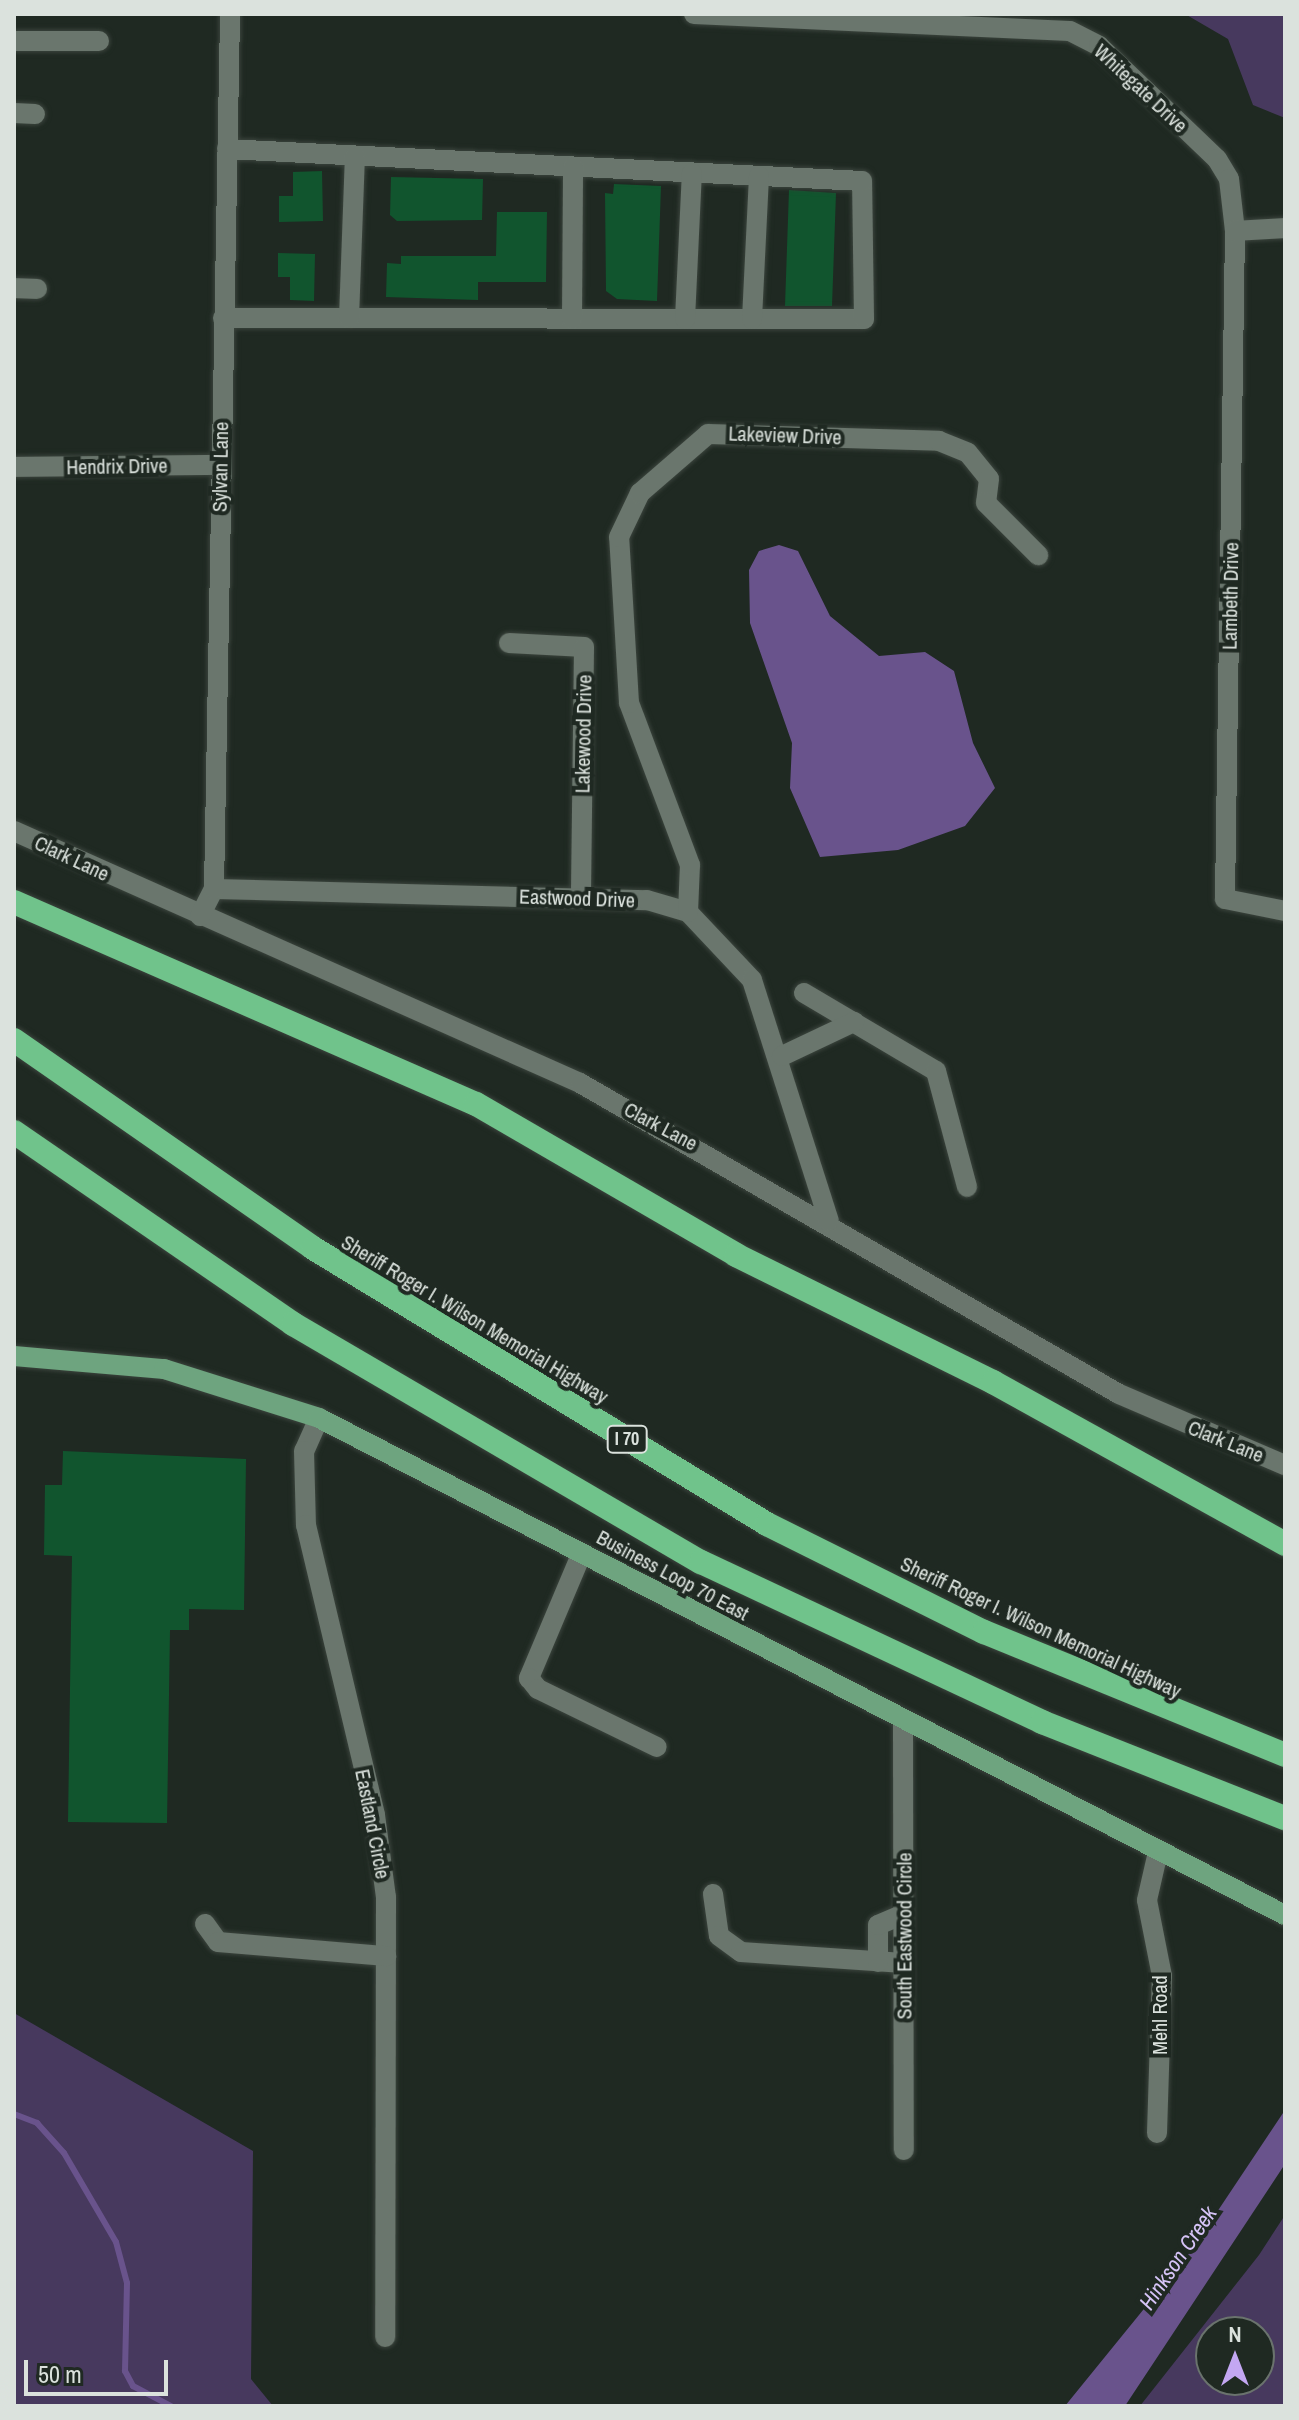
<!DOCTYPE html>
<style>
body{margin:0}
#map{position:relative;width:1299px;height:2420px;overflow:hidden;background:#1f2922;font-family:"Archivo Narrow",sans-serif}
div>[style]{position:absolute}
.green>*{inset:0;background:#47395e}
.water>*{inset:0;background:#69538c}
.stream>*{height:6px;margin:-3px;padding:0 3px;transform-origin:3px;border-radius:3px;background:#69538c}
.building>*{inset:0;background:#11552e}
.roads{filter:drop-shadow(0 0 2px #3b443d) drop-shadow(0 0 2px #3b443d)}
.minor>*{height:20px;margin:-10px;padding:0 10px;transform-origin:10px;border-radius:10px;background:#6a766d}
.major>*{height:20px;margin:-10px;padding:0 10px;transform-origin:10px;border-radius:10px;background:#6ea47f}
.highway>*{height:24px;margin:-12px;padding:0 12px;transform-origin:12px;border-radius:12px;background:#70c38b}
span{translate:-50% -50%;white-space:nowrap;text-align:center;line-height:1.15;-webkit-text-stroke:8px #1f2922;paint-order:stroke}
.shield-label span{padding:2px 6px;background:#1f2922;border:2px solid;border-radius:6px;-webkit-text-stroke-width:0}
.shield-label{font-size:18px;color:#dbe2dd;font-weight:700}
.street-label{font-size:20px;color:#dbe2dd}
.water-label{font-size:22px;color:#d5c3f6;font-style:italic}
.frame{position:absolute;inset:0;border:16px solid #dbe2dd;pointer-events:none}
.north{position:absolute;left:1195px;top:2316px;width:80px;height:80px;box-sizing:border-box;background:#1f2922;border:2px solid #6a736d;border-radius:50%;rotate:0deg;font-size:22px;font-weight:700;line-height:32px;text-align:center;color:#dbe2dd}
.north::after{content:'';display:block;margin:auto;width:28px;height:36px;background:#c3a7f2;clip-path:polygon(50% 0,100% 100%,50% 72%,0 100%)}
.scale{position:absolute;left:24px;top:2360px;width:144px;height:36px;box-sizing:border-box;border:4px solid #dbe2dd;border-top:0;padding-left:10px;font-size:24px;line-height:28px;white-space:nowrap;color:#dbe2dd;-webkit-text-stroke:6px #1f2922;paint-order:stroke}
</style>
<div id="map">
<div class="green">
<i style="clip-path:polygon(1185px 14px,1285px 14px,1285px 118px,1253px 105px,1228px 39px)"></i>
<i style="clip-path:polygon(14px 2013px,253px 2151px,251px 2379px,273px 2406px,14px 2406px)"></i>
<i style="clip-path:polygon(evenodd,1285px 2215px,1285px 2406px,1140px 2406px,1259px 2255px,1285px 2215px,1259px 2332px,1259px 2380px,1211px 2380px,1211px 2332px,1259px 2332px)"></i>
</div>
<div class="water">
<i style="clip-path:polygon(779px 545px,798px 551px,830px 616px,879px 656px,925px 652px,954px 671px,973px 743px,995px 788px,965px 826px,898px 850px,820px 857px,790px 788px,792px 743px,750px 623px,749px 570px,759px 551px)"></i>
<i style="clip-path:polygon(1285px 2110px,1285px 2164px,1125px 2406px,1065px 2406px,1191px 2251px)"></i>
</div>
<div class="stream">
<i style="left:14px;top:2114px;width:25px;rotate:21deg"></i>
<i style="left:37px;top:2123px;width:40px;rotate:48deg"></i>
<i style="left:64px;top:2153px;width:103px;rotate:59.7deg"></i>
<i style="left:116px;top:2242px;width:42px;rotate:75deg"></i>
<i style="left:127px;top:2283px;width:88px;rotate:91.3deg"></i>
<i style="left:125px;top:2371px;width:17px;rotate:62deg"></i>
<i style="left:133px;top:2386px;width:43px;rotate:27.8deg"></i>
</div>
<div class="building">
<i style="clip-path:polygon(322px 171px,323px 221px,279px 222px,279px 196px,293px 196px,293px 172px)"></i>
<i style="clip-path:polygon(391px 177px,483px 179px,482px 220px,397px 221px,390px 215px)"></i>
<i style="clip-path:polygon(614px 184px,661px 186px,657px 301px,617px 299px,606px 291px,605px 193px,613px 194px)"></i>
<i style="clip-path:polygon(789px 190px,836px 193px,832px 306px,785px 306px)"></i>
<i style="clip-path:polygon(497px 212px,547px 212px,546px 282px,478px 282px,478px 300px,386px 297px,387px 263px,401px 264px,401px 256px,496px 256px)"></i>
<i style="clip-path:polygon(278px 253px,315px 254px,314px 301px,290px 300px,290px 277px,278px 277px)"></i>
<i style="clip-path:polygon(63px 1451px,246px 1459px,244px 1610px,189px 1609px,189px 1630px,170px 1630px,167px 1823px,68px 1822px,72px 1556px,44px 1555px,45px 1485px,62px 1485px)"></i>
</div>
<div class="roads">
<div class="minor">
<i style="left:694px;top:14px;width:376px;rotate:2.6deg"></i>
<i style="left:1070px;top:31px;width:33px;rotate:27deg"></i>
<i style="left:1099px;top:46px;width:163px;rotate:43.8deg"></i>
<i style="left:1217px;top:159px;width:23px;rotate:59deg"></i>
<i style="left:1229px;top:179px;width:52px;rotate:83.4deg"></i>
<i style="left:1235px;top:231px;width:668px;rotate:90.86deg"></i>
<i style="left:1225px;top:899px;width:61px;rotate:11.3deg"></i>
<i style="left:14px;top:41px;width:85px"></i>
<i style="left:14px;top:113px;width:21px;rotate:3deg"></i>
<i style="left:1235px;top:231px;width:50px;rotate:-3.4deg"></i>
<i style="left:14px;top:288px;width:23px;rotate:2deg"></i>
<i style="left:223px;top:318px;width:641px;rotate:0.09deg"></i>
<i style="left:864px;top:319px;width:138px;rotate:-90.8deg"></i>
<i style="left:862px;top:181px;width:636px;rotate:-177.12deg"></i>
<i style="left:349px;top:318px;width:162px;rotate:-87.9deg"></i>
<i style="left:572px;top:319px;width:152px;rotate:-89.6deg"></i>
<i style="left:685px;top:319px;width:146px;rotate:-87.3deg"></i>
<i style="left:752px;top:319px;width:143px;rotate:-87.2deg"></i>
<i style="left:14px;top:467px;width:206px;rotate:-0.6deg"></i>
<i style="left:509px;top:643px;width:75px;rotate:3.1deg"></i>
<i style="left:584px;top:647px;width:251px;rotate:90.7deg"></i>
<i style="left:14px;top:831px;width:620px;rotate:24deg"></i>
<i style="left:580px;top:1083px;width:622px;rotate:29.98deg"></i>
<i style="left:1119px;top:1394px;width:181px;rotate:23.2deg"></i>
<i style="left:214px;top:889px;width:433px;rotate:1.5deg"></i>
<i style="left:647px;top:900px;width:43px;rotate:16.3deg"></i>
<i style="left:688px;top:912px;width:93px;rotate:46.7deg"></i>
<i style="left:752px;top:980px;width:253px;rotate:72.3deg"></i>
<i style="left:688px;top:912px;width:47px;rotate:-87.6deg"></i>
<i style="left:690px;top:865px;width:173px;rotate:-110.6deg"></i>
<i style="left:629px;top:703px;width:166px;rotate:-93.4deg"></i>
<i style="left:619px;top:537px;width:49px;rotate:-64.5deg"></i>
<i style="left:640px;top:493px;width:90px;rotate:-40.9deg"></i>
<i style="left:708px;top:434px;width:231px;rotate:1.7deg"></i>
<i style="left:939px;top:441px;width:31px;rotate:22deg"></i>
<i style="left:968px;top:453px;width:33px;rotate:51deg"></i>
<i style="left:989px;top:479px;width:24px;rotate:97deg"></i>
<i style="left:986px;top:503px;width:74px;rotate:45deg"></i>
<i style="left:200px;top:916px;width:30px;rotate:-63deg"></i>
<i style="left:214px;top:889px;width:875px;rotate:-88.95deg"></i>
<i style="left:804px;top:993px;width:153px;rotate:30.6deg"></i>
<i style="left:936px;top:1071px;width:120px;rotate:75deg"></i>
<i style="left:782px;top:1056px;width:80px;rotate:-25.3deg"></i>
<i style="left:319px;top:1418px;width:36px;rotate:114deg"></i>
<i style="left:304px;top:1451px;width:74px;rotate:88.5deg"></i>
<i style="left:306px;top:1525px;width:298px;rotate:76.6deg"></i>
<i style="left:375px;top:1815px;width:83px;rotate:82.4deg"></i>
<i style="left:386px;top:1897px;width:440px;rotate:90.1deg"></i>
<i style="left:581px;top:1555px;width:134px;rotate:112.9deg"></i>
<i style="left:529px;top:1678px;width:14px;rotate:51deg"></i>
<i style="left:538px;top:1689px;width:132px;rotate:26deg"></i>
<i style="left:903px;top:1722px;width:428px;rotate:89.9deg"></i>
<i style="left:713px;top:1894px;width:42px;rotate:81.9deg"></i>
<i style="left:719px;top:1936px;width:27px;rotate:36deg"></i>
<i style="left:741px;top:1952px;width:163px;rotate:3.9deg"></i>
<i style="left:205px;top:1924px;width:22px;rotate:54deg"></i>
<i style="left:218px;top:1942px;width:169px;rotate:4.8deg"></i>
<i style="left:878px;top:1962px;width:37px;rotate:-90deg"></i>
<i style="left:878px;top:1925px;width:28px;rotate:-23deg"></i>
<i style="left:1157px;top:2133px;width:157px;rotate:-88.2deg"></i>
<i style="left:1162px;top:1976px;width:77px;rotate:-101.2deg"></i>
<i style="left:1147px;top:1900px;width:49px;rotate:-77.1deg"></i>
</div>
<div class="major">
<i style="left:14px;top:1356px;width:151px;rotate:5deg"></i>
<i style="left:164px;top:1369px;width:163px;rotate:17.5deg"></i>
<i style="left:319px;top:1418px;width:1086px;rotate:27.23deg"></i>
</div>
<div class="highway">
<i style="left:14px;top:902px;width:504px;rotate:23.62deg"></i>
<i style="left:476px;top:1104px;width:301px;rotate:30.1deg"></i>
<i style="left:736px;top:1255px;width:287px;rotate:26.3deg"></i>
<i style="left:993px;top:1382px;width:334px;rotate:29deg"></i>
<i style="left:14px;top:1040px;width:364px;rotate:34.8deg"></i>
<i style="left:313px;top:1248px;width:531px;rotate:31.3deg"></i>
<i style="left:767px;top:1524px;width:242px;rotate:26.5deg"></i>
<i style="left:984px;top:1632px;width:325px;rotate:22.2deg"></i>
<i style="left:14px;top:1132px;width:339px;rotate:34.5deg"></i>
<i style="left:293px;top:1324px;width:472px;rotate:30.3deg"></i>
<i style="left:701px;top:1562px;width:377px;rotate:25.1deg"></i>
<i style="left:1042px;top:1722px;width:261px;rotate:21.6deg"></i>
</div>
</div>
<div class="shield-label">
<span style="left:627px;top:1439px">I 70</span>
</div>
<div class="street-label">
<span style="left:1141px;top:88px;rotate:43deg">Whitegate Drive</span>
<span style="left:785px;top:435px;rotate:2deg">Lakeview Drive</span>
<span style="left:117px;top:466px;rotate:-1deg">Hendrix Drive</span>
<span style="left:220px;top:467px;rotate:-89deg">Sylvan Lane</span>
<span style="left:1230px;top:596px;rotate:-89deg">Lambeth Drive</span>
<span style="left:583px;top:734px;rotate:-89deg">Lakewood Drive</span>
<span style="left:72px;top:858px;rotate:25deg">Clark Lane</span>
<span style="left:577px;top:898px;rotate:2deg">Eastwood Drive</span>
<span style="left:661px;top:1126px;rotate:28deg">Clark Lane</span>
<span style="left:475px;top:1319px;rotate:31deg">Sheriff Roger I. Wilson Memorial Highway</span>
<span style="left:1226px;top:1441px;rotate:22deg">Clark Lane</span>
<span style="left:673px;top:1575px;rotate:28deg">Business Loop 70 East</span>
<span style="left:1041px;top:1627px;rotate:25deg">Sheriff Roger I. Wilson Memorial Highway</span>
<span style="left:373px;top:1824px;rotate:79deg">Eastland Circle</span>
<span style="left:904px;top:1936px;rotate:-90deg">South Eastwood Circle</span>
<span style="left:1159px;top:2015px;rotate:-90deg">Mehl Road</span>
</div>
<div class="water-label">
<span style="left:1178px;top:2258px;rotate:-56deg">Hinkson Creek</span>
</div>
<div class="frame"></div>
<div class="north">N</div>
<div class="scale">50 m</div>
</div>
